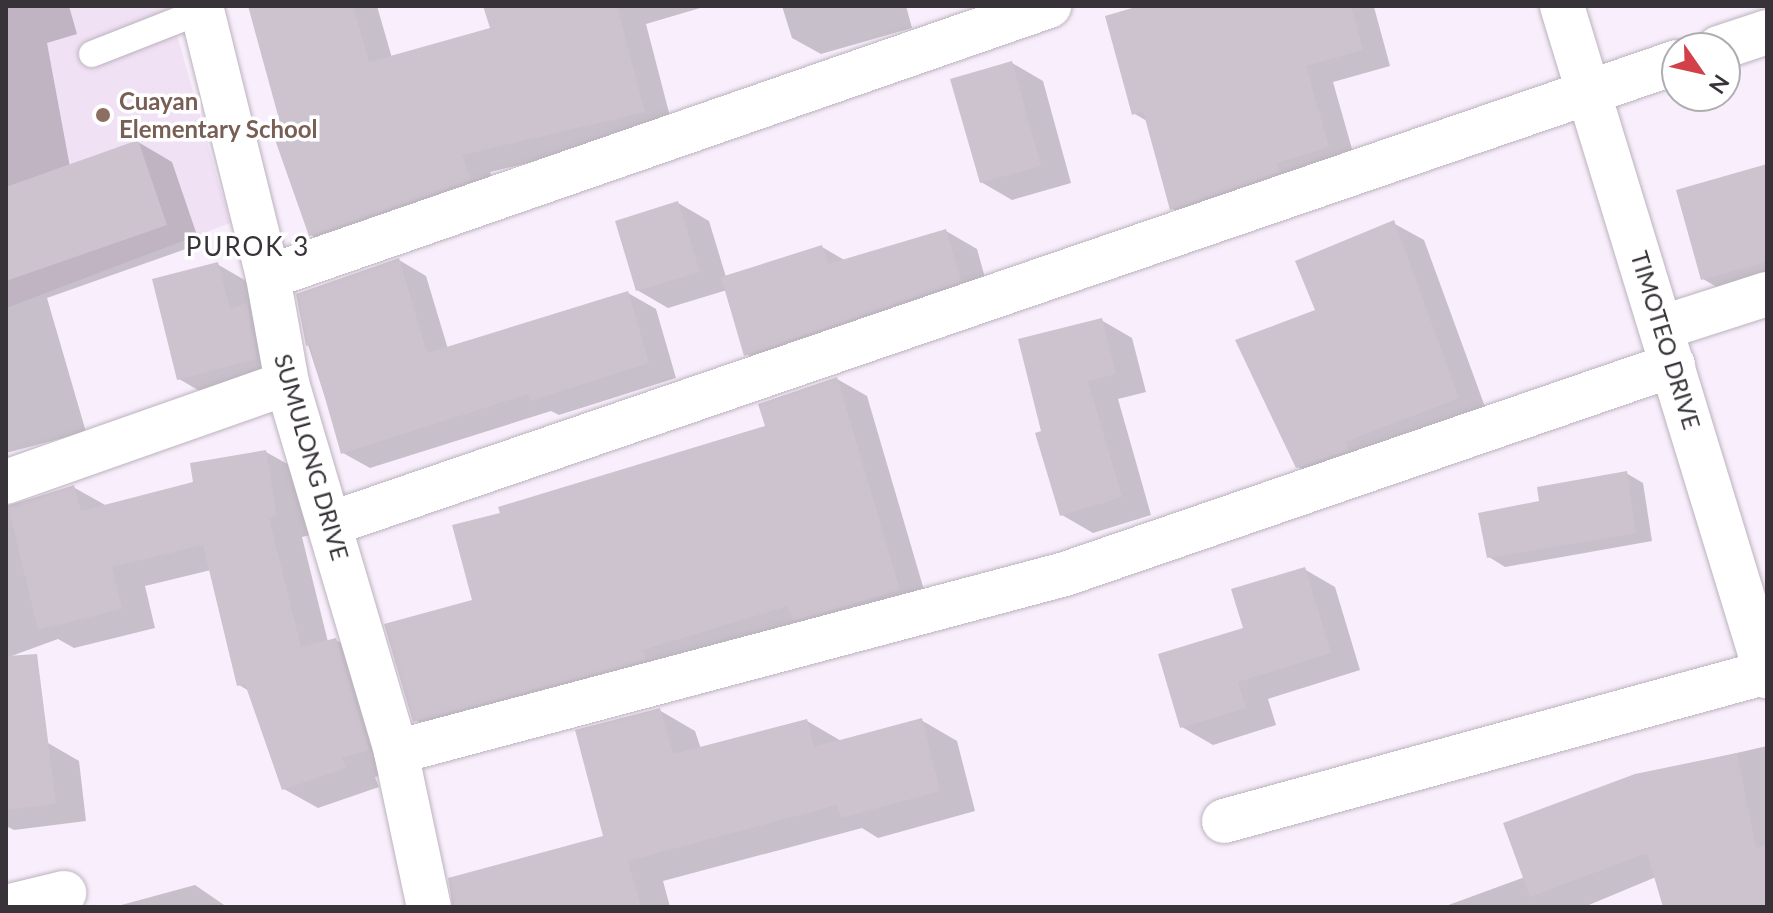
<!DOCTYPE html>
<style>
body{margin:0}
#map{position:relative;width:1773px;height:913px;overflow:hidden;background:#f9effc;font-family:Lato,sans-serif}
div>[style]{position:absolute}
.built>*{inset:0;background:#f0e1f4}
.shadow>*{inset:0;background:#0003}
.building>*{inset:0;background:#ccc3cf}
.roads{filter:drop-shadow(0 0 2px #bbb2be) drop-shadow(0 0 2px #bbb2be)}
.service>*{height:26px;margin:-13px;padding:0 13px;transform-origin:13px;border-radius:13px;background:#fff}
.minor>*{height:44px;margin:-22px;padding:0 22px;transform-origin:22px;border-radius:22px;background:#fff}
.dots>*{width:22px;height:22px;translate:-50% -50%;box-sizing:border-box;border:4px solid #fff;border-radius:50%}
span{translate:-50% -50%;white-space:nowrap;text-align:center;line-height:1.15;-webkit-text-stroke:7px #fff;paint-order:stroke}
.education-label{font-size:24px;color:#785e54;font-weight:700}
.left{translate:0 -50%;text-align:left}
.street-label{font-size:24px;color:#373338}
.neighbourhood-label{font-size:26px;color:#373338;letter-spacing:2px}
.frame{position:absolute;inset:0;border:8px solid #373338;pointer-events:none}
.north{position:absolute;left:1661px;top:32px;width:80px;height:80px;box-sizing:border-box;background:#fff;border:2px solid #afadaf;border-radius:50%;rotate:124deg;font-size:22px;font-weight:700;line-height:32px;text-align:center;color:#373338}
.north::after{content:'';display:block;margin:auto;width:28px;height:36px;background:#d14147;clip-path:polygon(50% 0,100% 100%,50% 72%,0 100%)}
</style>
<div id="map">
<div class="built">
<i style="clip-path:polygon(6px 6px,169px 6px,230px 223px,6px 308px)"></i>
</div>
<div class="shadow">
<i style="clip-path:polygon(6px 6px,69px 6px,77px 34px,47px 43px,70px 167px,138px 142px,172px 162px,200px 244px,47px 298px,86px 432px,6px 453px)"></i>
<i style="clip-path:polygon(255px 6px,377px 6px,392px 58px,492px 29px,485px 6px,707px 6px,646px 24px,673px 128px,490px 172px,500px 197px,341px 252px,311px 235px)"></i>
<i style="clip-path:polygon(782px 6px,906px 6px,912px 28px,821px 54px,792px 38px)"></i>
<i style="clip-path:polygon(1147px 6px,1374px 7px,1390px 66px,1333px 82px,1356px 163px,1200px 225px,1171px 208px,1147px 121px,1133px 113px)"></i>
<i style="clip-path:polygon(1012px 63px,1043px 81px,1071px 183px,1012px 200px,981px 182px)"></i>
<i style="clip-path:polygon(1767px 166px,1767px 287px,1734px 297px,1703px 279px)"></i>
<i style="clip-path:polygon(678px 203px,709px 221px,726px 277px,822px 247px,846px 261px,946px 231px,977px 249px,991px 299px,777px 372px,746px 354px,727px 290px,668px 308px,637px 290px)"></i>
<i style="clip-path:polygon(1393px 223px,1424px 240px,1488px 415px,1328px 484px,1298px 467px)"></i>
<i style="clip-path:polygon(399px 260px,426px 276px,448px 349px,628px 293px,656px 309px,676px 378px,559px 415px,551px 411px,370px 468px,343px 453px,308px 345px)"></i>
<i style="clip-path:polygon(217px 264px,248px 282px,287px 376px,210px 397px,179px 379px)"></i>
<i style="clip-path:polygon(1101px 320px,1132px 338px,1146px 392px,1118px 399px,1151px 515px,1093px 533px,1062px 515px,1043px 433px)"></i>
<i style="clip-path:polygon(837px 379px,867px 396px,929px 607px,445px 738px,415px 720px,474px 602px,502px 514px,767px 427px)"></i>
<i style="clip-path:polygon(266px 452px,300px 471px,310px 535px,302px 537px,328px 642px,336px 640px,370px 659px,402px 770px,375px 777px,379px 787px,318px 808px,284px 789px,249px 691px,239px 685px,211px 570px,145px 586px,155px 628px,74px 648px,58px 639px,6px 658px,6px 506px,73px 487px,107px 506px,196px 484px)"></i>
<i style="clip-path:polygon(1626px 473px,1643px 483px,1652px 541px,1505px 567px,1489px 557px,1541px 503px)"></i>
<i style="clip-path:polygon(1304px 569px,1335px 587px,1360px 670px,1268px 699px,1276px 725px,1213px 745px,1182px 727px)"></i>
<i style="clip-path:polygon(659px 710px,695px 731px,701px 749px,807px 721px,843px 742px,921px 720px,957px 741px,975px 811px,878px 838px,862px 828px,663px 881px,670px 907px,452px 907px,450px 879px,605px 838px)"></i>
<i style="clip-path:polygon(48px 743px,79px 761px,86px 821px,14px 830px,6px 826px,6px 748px)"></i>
<i style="clip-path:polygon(1767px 746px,1767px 907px,1665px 907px,1656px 877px,1584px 907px,1443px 907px,1525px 877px,1633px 777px)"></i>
<i style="clip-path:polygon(195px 885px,227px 907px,114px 907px)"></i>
</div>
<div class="building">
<i style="clip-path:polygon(248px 6px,353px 6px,369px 62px,490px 28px,483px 6px,617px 6px,645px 112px,462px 155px,471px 180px,309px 236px,273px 134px,282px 130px)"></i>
<i style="clip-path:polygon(1139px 6px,1351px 6px,1363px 50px,1306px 66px,1329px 147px,1277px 163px,1280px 172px,1170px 210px,1143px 111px,1132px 115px,1105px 16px)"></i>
<i style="clip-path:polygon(1012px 61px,1041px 166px,980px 183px,950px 79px)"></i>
<i style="clip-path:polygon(138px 140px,167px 225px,6px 281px,6px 187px)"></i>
<i style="clip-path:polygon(1767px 164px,1767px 262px,1701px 280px,1676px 190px)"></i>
<i style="clip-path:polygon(678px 201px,700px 272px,636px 291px,615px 221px)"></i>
<i style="clip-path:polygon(1394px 220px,1459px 398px,1345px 442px,1349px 450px,1296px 468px,1235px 340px,1315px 310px,1295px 261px)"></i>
<i style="clip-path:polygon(946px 229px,961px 281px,744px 356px,721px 277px,822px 245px,828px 264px)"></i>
<i style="clip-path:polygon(399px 258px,427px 353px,628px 291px,649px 363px,530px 401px,528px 394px,341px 454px,310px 345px,306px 346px,296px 294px)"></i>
<i style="clip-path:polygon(218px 262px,230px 309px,247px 303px,257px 359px,177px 380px,152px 279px)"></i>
<i style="clip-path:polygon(1102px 318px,1116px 374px,1088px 381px,1122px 497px,1060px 516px,1035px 433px,1041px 431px,1018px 339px)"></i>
<i style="clip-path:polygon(837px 377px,900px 590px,793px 621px,788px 606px,643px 650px,646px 660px,413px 722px,384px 624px,472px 600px,452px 525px,500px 513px,498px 507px,765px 426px,758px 404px)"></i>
<i style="clip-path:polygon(266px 450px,277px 516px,269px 518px,301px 647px,336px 638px,369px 750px,342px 758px,346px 768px,282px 790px,245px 684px,237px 686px,203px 545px,112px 567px,122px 609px,38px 630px,8px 506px,74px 485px,81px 511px,193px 482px,190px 463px)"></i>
<i style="clip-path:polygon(1627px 471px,1636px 533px,1487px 558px,1478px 513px,1539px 501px,1537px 487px)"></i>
<i style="clip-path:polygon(1305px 567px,1331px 653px,1238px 682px,1246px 708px,1180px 728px,1158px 654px,1243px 628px,1231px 589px)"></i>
<i style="clip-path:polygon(37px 654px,56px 804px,6px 810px,6px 656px)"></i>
<i style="clip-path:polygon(660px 708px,673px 754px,807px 719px,814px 747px,922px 718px,940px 791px,841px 818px,837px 805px,628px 861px,641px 907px,453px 907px,448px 878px,603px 836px,575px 730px)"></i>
<i style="clip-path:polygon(1737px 753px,1756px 848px,1767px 845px,1767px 907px,1663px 907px,1647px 853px,1530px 897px,1503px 823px,1635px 774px)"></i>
</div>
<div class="roads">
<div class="service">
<i style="left:92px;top:54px;width:118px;rotate:-21.4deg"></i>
</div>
<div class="minor">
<i style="left:201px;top:6px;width:279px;rotate:76.1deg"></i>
<i style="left:268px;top:277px;width:108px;rotate:79.8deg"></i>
<i style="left:287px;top:383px;width:385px;rotate:73.5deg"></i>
<i style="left:396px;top:752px;width:158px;rotate:78deg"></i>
<i style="left:1562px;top:6px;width:701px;rotate:72.99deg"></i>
<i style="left:1719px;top:48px;width:51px;rotate:-18.4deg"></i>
<i style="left:268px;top:277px;width:827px;rotate:-19.14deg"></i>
<i style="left:1661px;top:328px;width:111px;rotate:-17.8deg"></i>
<i style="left:6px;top:482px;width:298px;rotate:-19.4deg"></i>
<i style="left:330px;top:524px;width:1424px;rotate:-18.93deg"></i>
<i style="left:396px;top:752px;width:692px;rotate:-14.9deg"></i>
<i style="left:1065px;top:574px;width:643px;rotate:-18.97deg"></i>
<i style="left:1224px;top:821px;width:563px;rotate:-15.34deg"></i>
<i style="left:6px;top:907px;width:60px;rotate:-13.6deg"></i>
</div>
</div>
<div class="dots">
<i style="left:103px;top:115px;background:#8d6e63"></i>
</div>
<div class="education-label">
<span class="left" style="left:119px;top:115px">Cuayan<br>Elementary School</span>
</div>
<div class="street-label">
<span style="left:1666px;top:340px;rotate:73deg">TIMOTEO DRIVE</span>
<span style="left:312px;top:457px;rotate:74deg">SUMULONG DRIVE</span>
</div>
<div class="neighbourhood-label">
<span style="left:248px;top:247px">PUROK 3</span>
</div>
<div class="frame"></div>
<div class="north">N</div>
</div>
